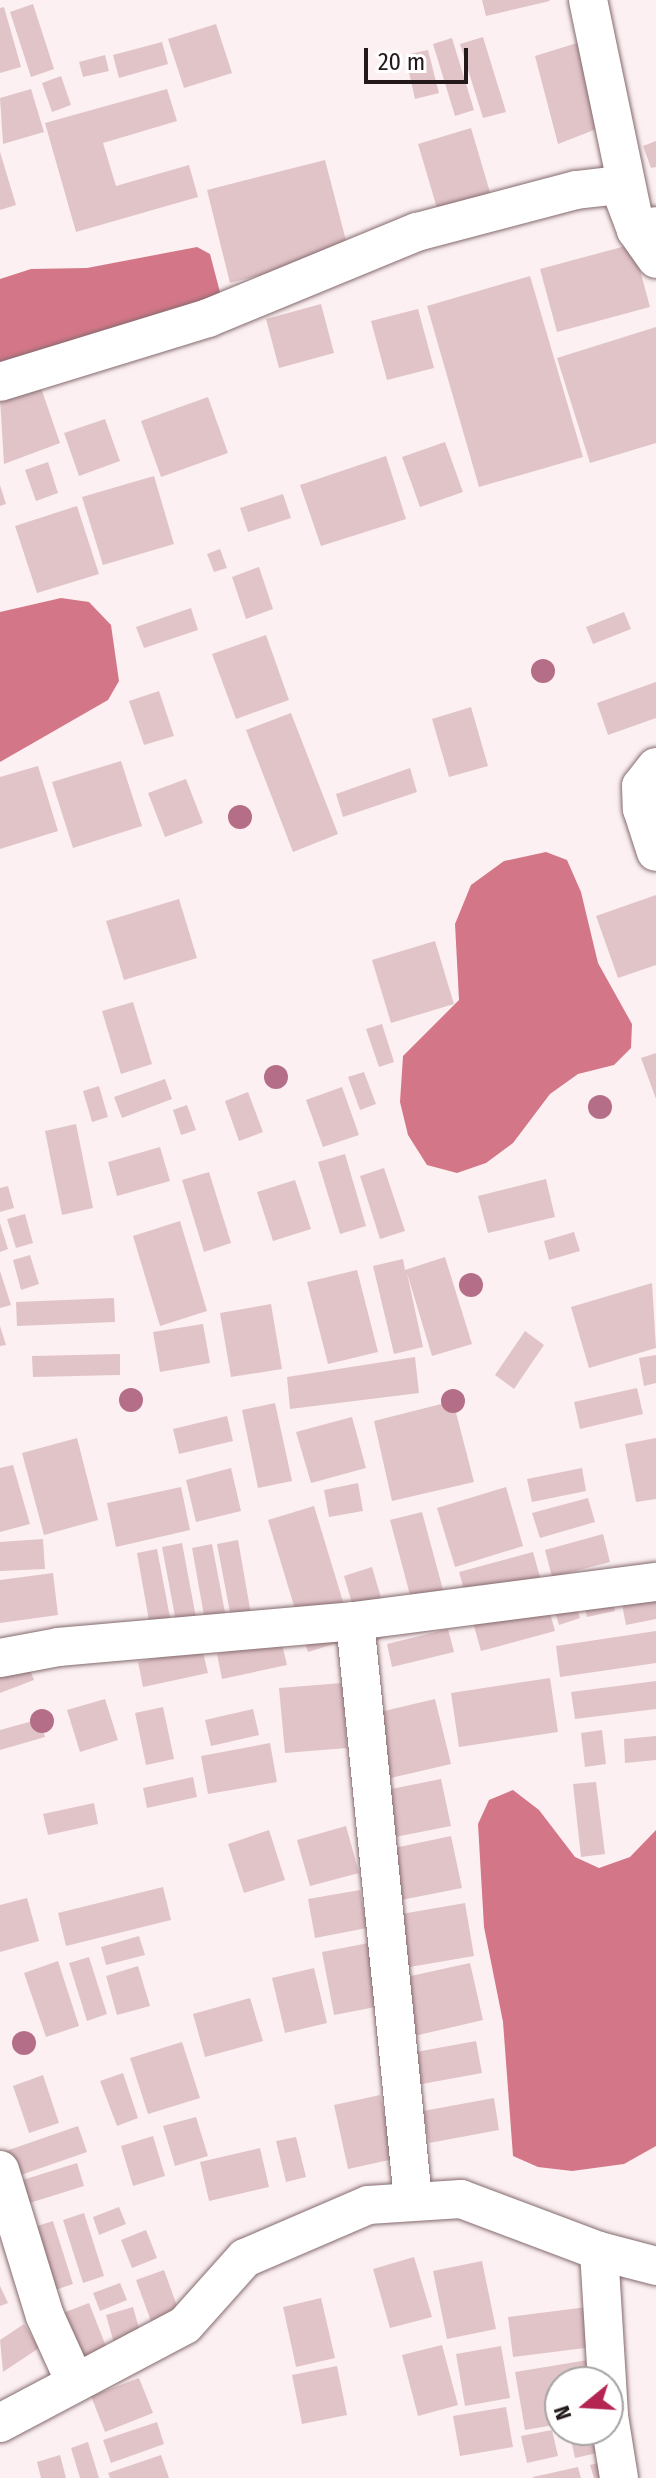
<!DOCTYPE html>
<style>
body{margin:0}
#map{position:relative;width:656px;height:2478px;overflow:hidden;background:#fcf0f2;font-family:"Fira Sans Condensed",sans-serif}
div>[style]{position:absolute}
.water>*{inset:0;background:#d37788}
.building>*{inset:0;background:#e1c4c8}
.roads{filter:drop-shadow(0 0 2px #846a6e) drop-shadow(0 0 2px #846a6e)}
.minor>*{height:38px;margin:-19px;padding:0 19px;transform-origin:19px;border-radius:19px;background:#fff}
.trees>*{width:24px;height:24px;margin:-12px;border-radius:50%;background:#b46e88}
span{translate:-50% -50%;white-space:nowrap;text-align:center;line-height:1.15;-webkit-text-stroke:6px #fff;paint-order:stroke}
.north{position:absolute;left:544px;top:2366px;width:80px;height:80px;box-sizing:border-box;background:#fff;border:2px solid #a7a3a3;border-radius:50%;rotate:252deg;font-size:22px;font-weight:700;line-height:32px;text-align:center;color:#23191a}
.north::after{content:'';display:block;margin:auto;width:28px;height:36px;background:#b52552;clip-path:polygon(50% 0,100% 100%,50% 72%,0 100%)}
.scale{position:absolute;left:364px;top:48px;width:104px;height:36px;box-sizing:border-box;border:4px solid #23191a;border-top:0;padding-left:10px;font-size:24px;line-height:28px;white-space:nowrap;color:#23191a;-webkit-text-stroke:6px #fff;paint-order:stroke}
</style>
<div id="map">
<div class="water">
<i style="clip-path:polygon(197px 247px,210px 254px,221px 296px,0 374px,0 279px,31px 269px,87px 268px)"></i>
<i style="clip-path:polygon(61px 598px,89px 602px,111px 625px,119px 681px,108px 700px,0 762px,0 612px)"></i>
<i style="clip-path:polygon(546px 852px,567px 860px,581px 892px,598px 963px,632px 1024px,631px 1048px,614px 1065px,578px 1074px,550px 1094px,513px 1143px,486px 1163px,457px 1173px,427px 1165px,408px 1135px,400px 1102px,403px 1056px,459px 1000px,455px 924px,471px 885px,504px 861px)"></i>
<i style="clip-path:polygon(513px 1790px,539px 1810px,575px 1857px,599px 1868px,630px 1857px,656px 1830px,656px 2146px,624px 2164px,572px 2171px,538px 2167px,513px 2156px,503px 2022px,484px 1927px,478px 1824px,489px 1800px)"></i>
</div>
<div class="building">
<i style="clip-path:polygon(482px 0,549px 0,550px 1px,486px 16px)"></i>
<i style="clip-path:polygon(33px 4px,54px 69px,31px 77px,10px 12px)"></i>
<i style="clip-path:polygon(4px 7px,21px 67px,0 73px,0 8px)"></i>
<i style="clip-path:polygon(216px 24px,232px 73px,184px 88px,168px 39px)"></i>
<i style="clip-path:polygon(483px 37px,506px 112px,483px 118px,460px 44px)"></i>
<i style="clip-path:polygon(452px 38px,474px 110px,455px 116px,433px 44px)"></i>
<i style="clip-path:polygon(590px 39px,612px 123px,558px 144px,535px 56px)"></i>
<i style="clip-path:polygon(162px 42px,168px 64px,119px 78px,113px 55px)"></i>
<i style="clip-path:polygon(428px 50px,439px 93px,415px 99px,405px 55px)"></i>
<i style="clip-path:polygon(105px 55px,109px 71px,83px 77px,79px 62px)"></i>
<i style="clip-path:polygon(61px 76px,71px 105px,52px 112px,42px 83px)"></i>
<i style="clip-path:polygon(31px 89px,44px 132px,3px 144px,0 98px)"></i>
<i style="clip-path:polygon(167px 89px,177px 121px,103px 143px,116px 186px,189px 165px,198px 197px,76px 232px,45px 123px)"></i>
<i style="clip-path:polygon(471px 128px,492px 199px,439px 215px,418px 144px)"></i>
<i style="clip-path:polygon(656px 141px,656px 167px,651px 168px,643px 146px)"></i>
<i style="clip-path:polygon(0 152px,16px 205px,0 210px)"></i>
<i style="clip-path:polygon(325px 160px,349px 252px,230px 283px,207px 190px)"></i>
<i style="clip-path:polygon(633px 244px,650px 307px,557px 332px,540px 269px)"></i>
<i style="clip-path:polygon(530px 276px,583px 457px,479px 487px,427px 306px)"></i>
<i style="clip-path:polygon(321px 304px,334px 353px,279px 368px,266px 319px)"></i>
<i style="clip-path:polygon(418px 309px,434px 368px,387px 380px,371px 321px)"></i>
<i style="clip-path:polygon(656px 327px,656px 443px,590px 463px,557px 358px)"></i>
<i style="clip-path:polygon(40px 385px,60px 443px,4px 464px,0 399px)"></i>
<i style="clip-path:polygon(208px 397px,228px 453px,161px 477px,141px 421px)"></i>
<i style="clip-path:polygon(105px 419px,120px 461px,79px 476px,64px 433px)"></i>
<i style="clip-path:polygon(445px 442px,463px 492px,420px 507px,402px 457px)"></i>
<i style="clip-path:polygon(386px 456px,406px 519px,321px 546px,300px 485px)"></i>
<i style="clip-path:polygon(48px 462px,58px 493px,36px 501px,25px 470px)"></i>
<i style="clip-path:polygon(154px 476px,174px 544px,103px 565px,82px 497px)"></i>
<i style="clip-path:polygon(0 485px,6px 504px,0 506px)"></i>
<i style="clip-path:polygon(283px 494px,291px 518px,248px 532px,240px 508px)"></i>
<i style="clip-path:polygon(77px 506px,99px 574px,37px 593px,15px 526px)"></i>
<i style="clip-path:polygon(220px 549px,227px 568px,214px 572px,207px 554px)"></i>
<i style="clip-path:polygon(259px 567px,273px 609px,246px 619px,232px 577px)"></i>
<i style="clip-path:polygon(191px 608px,198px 630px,144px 648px,136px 627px)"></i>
<i style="clip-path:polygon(624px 612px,631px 629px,593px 644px,586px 627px)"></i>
<i style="clip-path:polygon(266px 635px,289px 700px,236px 719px,212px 654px)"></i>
<i style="clip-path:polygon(656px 682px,656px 718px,608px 735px,597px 703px)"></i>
<i style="clip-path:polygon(159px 691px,174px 736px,144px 745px,129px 701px)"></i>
<i style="clip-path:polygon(471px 707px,488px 766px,449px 777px,432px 719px)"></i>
<i style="clip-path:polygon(291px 713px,338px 834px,293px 852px,246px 730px)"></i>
<i style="clip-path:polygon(121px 761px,142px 826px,73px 848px,52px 782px)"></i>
<i style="clip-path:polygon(38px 766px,58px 831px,0 849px,0 777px)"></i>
<i style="clip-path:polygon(410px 768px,417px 792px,343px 817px,336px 794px)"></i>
<i style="clip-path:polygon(186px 779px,203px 823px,165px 837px,148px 793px)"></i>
<i style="clip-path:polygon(656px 895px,656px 965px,618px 978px,596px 916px)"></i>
<i style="clip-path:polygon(179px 899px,197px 958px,124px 980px,106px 921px)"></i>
<i style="clip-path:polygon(435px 941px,454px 1004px,391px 1023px,372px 960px)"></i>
<i style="clip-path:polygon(133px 1002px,152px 1064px,121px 1074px,102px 1011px)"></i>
<i style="clip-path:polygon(382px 1024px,394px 1062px,379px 1067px,366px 1029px)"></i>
<i style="clip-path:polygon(656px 1053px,656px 1099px,641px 1058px)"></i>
<i style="clip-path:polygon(364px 1072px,376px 1104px,360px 1110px,348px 1077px)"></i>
<i style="clip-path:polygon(165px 1079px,172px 1099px,122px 1118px,114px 1097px)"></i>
<i style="clip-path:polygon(99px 1086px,108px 1117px,92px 1122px,83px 1091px)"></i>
<i style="clip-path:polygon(342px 1087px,359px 1135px,323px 1147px,306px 1100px)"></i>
<i style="clip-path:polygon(248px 1092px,263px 1132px,239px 1141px,225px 1101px)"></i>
<i style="clip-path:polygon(187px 1105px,196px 1130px,181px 1135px,173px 1110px)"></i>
<i style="clip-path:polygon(76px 1124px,93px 1208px,62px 1215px,45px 1131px)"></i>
<i style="clip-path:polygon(160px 1147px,170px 1181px,117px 1196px,108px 1162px)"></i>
<i style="clip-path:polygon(345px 1154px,366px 1226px,340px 1234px,318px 1162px)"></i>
<i style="clip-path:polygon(384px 1168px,405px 1231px,380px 1239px,360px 1176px)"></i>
<i style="clip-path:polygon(209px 1172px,231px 1243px,204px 1252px,182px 1180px)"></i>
<i style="clip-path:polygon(546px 1179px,555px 1217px,488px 1233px,478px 1196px)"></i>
<i style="clip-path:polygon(295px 1180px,311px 1229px,273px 1241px,257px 1192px)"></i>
<i style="clip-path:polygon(8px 1186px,14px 1208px,0 1212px,0 1188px)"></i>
<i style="clip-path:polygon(25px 1214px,33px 1243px,16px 1248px,7px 1219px)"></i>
<i style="clip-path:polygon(180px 1221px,207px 1311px,160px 1326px,133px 1236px)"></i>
<i style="clip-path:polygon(0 1223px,8px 1249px,0 1252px)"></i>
<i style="clip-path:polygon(574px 1232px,580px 1251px,549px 1260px,544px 1241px)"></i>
<i style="clip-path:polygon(30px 1255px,39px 1284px,21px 1290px,13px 1260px)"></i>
<i style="clip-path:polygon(445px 1257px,472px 1344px,432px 1356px,407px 1273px,423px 1347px,394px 1354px,373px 1266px,403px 1259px,405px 1270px)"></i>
<i style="clip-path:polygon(357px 1270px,378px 1352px,328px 1364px,307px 1282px)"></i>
<i style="clip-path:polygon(0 1271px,11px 1305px,0 1308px)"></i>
<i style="clip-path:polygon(652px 1283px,656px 1348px,589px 1368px,571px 1307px)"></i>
<i style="clip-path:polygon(114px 1298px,115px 1322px,17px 1326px,16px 1302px)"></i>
<i style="clip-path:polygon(271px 1304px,282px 1369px,231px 1377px,220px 1313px)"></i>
<i style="clip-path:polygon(203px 1324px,210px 1363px,160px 1372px,153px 1332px)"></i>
<i style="clip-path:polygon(0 1326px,6px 1345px,0 1346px)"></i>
<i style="clip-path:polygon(525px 1331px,544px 1345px,514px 1389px,495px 1375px)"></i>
<i style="clip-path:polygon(120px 1354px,120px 1375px,33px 1377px,32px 1356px)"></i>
<i style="clip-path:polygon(656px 1355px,656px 1383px,644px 1386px,639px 1358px)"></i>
<i style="clip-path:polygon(415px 1357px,419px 1393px,290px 1409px,287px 1377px)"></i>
<i style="clip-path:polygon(637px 1388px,643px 1414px,580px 1429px,574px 1402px)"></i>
<i style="clip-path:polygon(453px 1401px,474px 1482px,392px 1501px,374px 1421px)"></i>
<i style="clip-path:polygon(275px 1403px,292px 1481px,258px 1488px,242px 1410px)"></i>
<i style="clip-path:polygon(227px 1416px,233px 1441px,179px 1454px,173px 1429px)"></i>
<i style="clip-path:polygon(352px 1417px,366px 1468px,311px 1483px,296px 1432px)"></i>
<i style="clip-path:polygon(77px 1438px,98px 1520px,44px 1535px,22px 1453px)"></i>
<i style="clip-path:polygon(656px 1438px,656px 1499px,636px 1502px,625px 1444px)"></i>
<i style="clip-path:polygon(13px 1465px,30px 1524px,0 1532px,0 1468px)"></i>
<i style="clip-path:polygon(231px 1468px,241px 1511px,196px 1522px,186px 1480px)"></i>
<i style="clip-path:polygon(582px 1468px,586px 1491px,532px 1502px,527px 1479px)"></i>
<i style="clip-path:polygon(358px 1483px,363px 1511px,329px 1517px,324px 1490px)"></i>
<i style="clip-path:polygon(181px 1487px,190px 1530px,116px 1547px,107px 1503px)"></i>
<i style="clip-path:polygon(506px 1487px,523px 1546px,455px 1567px,437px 1508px)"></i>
<i style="clip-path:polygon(588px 1498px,595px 1522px,540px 1538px,532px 1513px)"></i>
<i style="clip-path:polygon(314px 1506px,354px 1638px,308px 1652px,268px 1520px)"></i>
<i style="clip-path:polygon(422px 1512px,446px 1601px,414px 1610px,390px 1520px)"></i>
<i style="clip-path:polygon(603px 1534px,610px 1562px,552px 1577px,545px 1550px)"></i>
<i style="clip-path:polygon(43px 1539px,45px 1569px,0 1571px,0 1542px)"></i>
<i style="clip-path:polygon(238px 1540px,252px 1620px,232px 1623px,217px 1544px)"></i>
<i style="clip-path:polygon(182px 1543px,197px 1623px,177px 1627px,162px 1547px)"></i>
<i style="clip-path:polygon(212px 1544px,227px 1623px,206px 1627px,192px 1548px)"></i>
<i style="clip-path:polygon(157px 1549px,172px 1628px,151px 1632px,137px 1553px)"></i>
<i style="clip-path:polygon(533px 1552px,555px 1631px,481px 1651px,459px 1572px)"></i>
<i style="clip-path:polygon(656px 1565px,656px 1619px,626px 1625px,616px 1573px)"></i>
<i style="clip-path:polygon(372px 1567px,392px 1635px,364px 1644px,344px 1576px)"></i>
<i style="clip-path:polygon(53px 1573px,58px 1615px,0 1623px,0 1580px)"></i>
<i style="clip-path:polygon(569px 1583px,580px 1618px,559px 1625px,548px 1589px)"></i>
<i style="clip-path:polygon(611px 1594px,615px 1611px,587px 1617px,583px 1600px)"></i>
<i style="clip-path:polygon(448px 1629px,454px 1652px,392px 1667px,387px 1644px)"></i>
<i style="clip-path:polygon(656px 1631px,656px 1663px,560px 1677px,556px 1646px)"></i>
<i style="clip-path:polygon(281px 1640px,287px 1665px,222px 1679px,217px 1654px)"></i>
<i style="clip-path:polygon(202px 1648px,208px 1673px,143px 1687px,138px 1662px)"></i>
<i style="clip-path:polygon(28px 1665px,34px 1680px,0 1693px,0 1677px)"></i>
<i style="clip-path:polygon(550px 1678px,558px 1732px,459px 1747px,451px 1693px)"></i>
<i style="clip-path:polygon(656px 1681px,656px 1709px,575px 1719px,571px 1692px)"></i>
<i style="clip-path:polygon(342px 1683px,347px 1748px,285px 1753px,279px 1688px)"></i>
<i style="clip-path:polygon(105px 1699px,118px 1740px,80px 1752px,67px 1710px)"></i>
<i style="clip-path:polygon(435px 1699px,451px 1764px,382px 1780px,367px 1715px)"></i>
<i style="clip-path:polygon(163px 1707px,174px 1759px,146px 1765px,135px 1713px)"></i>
<i style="clip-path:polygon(253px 1709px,259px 1735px,211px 1746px,205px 1720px)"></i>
<i style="clip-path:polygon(40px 1719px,45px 1737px,0 1750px,0 1730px)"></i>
<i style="clip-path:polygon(602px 1730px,606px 1764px,585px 1767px,581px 1733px)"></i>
<i style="clip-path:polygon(656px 1736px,656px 1760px,625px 1763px,624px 1739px)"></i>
<i style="clip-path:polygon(270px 1743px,277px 1782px,208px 1794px,201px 1756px)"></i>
<i style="clip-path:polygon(193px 1777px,197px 1797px,147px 1808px,143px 1788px)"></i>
<i style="clip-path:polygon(441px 1779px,451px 1826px,390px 1838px,381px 1791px)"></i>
<i style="clip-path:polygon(596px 1782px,605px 1854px,581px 1857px,573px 1784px)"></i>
<i style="clip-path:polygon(94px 1803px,98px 1824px,48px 1835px,43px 1814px)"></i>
<i style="clip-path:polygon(346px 1826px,359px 1873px,310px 1886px,297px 1840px)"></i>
<i style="clip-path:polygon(269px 1830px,285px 1880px,244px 1893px,228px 1844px)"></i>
<i style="clip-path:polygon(451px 1836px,462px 1888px,391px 1902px,380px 1851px)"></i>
<i style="clip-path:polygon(163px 1887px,171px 1920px,66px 1946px,58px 1913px)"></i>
<i style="clip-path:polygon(360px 1890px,367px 1928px,315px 1938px,308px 1899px)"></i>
<i style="clip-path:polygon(27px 1898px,39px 1941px,0 1952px,0 1905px)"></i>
<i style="clip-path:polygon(465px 1903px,474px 1956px,398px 1969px,390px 1916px)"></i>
<i style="clip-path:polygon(139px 1936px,145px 1955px,106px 1965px,101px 1947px)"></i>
<i style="clip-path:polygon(379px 1941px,391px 2004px,334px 2015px,322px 1952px)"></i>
<i style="clip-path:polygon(89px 1957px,107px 2014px,87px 2021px,69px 1963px)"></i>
<i style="clip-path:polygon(58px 1961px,79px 2026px,46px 2037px,24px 1973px)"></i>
<i style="clip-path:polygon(470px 1963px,483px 2020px,410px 2037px,397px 1979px)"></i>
<i style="clip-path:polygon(138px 1966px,150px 2006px,117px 2015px,106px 1976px)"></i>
<i style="clip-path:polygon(314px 1968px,327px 2023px,285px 2033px,272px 1978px)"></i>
<i style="clip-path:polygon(250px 1998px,263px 2041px,205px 2057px,193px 2014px)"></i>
<i style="clip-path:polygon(476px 2041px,482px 2073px,411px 2086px,405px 2054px)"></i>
<i style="clip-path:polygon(182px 2042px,200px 2098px,148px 2114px,130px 2058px)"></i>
<i style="clip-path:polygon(123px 2073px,138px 2118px,117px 2126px,100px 2081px)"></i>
<i style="clip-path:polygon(43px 2075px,59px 2123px,29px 2133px,13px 2086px)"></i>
<i style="clip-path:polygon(380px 2095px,394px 2159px,348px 2169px,334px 2105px)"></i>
<i style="clip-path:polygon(494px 2098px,499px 2130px,429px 2143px,423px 2111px)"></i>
<i style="clip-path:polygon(196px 2117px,208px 2156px,175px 2166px,163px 2126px)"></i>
<i style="clip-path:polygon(78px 2126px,87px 2152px,12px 2178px,3px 2152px)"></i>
<i style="clip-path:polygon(153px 2136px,165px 2176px,133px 2186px,121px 2146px)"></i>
<i style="clip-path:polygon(296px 2137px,306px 2177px,286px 2182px,276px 2141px)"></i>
<i style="clip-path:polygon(260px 2148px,269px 2187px,209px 2201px,200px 2162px)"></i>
<i style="clip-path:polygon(77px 2163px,84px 2186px,20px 2206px,13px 2183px)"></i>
<i style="clip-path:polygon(119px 2207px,126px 2224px,99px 2235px,93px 2217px)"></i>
<i style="clip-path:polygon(84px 2213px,104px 2276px,83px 2283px,63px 2220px)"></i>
<i style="clip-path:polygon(53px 2221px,73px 2284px,52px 2291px,31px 2228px)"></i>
<i style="clip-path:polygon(146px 2230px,157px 2258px,132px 2268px,121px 2240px)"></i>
<i style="clip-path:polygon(414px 2257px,432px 2317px,390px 2328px,373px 2269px)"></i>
<i style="clip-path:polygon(482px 2261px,496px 2329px,447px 2339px,433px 2271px)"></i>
<i style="clip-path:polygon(164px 2270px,180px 2314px,152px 2324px,136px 2280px)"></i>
<i style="clip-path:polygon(120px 2283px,127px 2300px,100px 2311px,93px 2293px)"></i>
<i style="clip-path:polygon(0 2286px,8px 2303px,0 2306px)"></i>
<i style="clip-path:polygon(321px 2298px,335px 2358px,296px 2367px,283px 2307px)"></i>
<i style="clip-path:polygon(89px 2303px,118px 2377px,71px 2396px,42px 2321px)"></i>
<i style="clip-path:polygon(595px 2306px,601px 2346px,513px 2357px,508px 2317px)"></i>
<i style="clip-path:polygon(133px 2307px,142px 2339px,115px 2347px,106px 2315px)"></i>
<i style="clip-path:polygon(24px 2324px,39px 2348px,3px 2372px,0 2340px)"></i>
<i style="clip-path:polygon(442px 2345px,458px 2405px,418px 2416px,402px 2355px)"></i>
<i style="clip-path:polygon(501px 2346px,510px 2398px,465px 2406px,456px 2354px)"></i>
<i style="clip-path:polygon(600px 2358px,604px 2382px,560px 2382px,560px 2424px,525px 2430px,515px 2372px)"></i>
<i style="clip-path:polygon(337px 2366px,347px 2415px,302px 2424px,292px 2375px)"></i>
<i style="clip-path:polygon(139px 2378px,153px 2413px,105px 2432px,91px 2396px)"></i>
<i style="clip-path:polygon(506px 2407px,513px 2447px,460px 2456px,453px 2416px)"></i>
<i style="clip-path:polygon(157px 2422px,164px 2444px,111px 2463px,103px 2440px)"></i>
<i style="clip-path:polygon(552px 2430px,558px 2456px,527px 2463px,521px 2436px)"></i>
<i style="clip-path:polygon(601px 2430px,606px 2451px,575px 2458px,569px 2431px)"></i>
<i style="clip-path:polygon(88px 2442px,99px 2478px,80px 2478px,71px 2448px)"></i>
<i style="clip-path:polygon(60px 2455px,66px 2478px,41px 2478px,37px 2462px)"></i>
<i style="clip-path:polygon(161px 2455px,169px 2478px,110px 2478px,108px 2473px)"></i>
<i style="clip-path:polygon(607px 2461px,610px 2478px,594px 2478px,590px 2465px)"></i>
<i style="clip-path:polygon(578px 2467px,581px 2478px,533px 2478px,533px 2477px)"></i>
</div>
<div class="roads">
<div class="minor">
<i style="left:588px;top:0;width:235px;rotate:78.2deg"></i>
<i style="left:636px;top:230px;width:35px;rotate:55deg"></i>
<i style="left:0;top:382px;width:218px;rotate:-17.1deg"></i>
<i style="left:208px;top:318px;width:226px;rotate:-22.4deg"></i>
<i style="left:417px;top:232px;width:164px;rotate:-14.8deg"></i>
<i style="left:576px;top:190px;width:43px;rotate:-6.6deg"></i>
<i style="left:619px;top:185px;width:48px;rotate:69.3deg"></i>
<i style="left:636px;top:230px;width:20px;rotate:-11deg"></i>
<i style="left:656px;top:767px;width:24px;rotate:128deg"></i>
<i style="left:641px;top:786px;width:23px;rotate:88deg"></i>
<i style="left:642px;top:809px;width:45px;rotate:72deg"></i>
<i style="left:355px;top:1621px;width:582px;rotate:84.28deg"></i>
<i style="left:0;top:1658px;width:59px;rotate:-10.7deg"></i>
<i style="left:58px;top:1647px;width:298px;rotate:-5deg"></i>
<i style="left:355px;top:1621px;width:304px;rotate:-7.4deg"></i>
<i style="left:0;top:2170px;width:153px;rotate:72.9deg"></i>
<i style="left:45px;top:2316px;width:72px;rotate:65.6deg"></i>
<i style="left:599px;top:2251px;width:165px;rotate:86.5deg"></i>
<i style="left:609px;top:2416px;width:63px;rotate:80.8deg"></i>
<i style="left:0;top:2423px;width:209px;rotate:-27.9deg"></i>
<i style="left:185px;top:2325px;width:90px;rotate:-48.2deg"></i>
<i style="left:245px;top:2258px;width:134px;rotate:-23.3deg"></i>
<i style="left:368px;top:2205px;width:93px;rotate:-3.7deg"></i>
<i style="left:461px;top:2199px;width:147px;rotate:20.6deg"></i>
<i style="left:599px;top:2251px;width:59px;rotate:14.7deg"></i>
</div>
</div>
<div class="trees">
<i style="left:543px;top:671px"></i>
<i style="left:240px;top:817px"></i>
<i style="left:276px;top:1077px"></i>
<i style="left:600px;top:1107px"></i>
<i style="left:471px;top:1285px"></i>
<i style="left:131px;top:1400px"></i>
<i style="left:453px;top:1401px"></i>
<i style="left:42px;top:1721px"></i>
<i style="left:24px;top:2043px"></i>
</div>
<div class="north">N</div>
<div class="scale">20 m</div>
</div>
